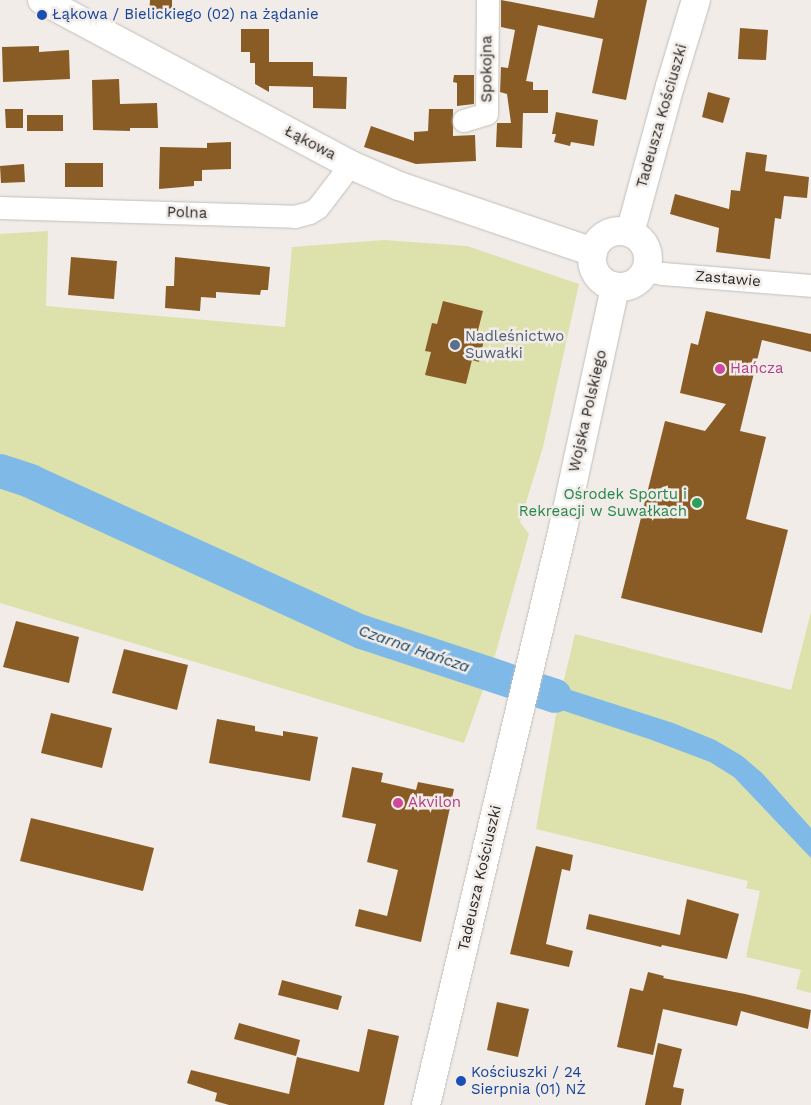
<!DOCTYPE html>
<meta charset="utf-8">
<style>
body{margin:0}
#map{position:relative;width:811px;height:1105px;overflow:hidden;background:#f1ece8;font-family:"Work Sans",sans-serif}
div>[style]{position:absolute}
.green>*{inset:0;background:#dde1ab}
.water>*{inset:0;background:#7eb9e8}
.river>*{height:34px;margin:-17px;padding:0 17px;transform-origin:17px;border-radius:17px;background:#7eb9e8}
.building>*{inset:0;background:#895c25}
.roads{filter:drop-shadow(0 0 1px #c2beba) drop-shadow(0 0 1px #c2beba)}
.street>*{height:22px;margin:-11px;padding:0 11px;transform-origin:11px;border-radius:11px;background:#fff}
.secondary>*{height:28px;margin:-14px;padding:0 14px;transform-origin:14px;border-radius:14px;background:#fff}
.secondary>.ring{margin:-14px;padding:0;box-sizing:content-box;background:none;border:28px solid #fff;border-radius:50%}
.dots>*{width:14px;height:14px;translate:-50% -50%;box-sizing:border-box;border:2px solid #f1ece8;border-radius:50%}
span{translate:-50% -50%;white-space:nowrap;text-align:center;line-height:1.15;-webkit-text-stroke:5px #f1ece8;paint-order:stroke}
.transit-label{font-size:15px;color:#164399}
.left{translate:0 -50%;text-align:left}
.street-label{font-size:15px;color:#272624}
.service-label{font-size:15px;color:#4e5e75}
.hotel-label{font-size:15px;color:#b23c85}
.leisure-label{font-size:15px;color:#27864d}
.right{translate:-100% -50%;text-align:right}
.water-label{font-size:16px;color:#103c5c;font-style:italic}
</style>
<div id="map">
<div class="green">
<i style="clip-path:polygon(48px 231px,46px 306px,285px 327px,292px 247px,384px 240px,467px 246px,579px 284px,543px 447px,520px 522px,529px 534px,494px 659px,464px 743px,0 603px,0 234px)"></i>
<i style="clip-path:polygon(811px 612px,811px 993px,796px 989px,801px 970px,746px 957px,760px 891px,746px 888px,748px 881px,536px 829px,557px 709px,575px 634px,791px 690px)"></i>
</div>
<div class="water">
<i style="clip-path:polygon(527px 676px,673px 723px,715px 740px,742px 756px,762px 773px,811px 828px,811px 858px,734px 777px,710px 762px,649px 739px,522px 697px)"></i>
</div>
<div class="river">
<i style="left:0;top:471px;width:32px;rotate:18deg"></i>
<i style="left:30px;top:481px;width:365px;rotate:24.5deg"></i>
<i style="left:362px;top:632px;width:203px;rotate:18.3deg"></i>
</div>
<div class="building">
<i style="clip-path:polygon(150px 0,172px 0,172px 18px,149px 17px)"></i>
<i style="clip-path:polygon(501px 0,594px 18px,598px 0,647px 0,626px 100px,592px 93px,603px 39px,538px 25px,526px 81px,533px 82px,533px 90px,548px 90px,548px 113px,523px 113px,522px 148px,496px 147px,497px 123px,511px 123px,507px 94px,500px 92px,501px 67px,508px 68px,515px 30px,501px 27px)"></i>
<i style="clip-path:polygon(740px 28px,768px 30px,766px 60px,738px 59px)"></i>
<i style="clip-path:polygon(241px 29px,269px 29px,269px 62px,313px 62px,313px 76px,347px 77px,346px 109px,313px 108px,313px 87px,269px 86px,269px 92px,255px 84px,255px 63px,250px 63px,250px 52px,241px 52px)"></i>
<i style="clip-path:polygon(39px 46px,39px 52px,69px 50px,70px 79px,3px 82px,2px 47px)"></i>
<i style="clip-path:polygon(454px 75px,474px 75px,474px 104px,457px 106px,457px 83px,453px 82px)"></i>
<i style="clip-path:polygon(119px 79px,120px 104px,157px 103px,158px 128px,130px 128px,130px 131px,93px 130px,92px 80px)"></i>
<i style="clip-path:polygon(708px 92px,730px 98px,723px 123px,702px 117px)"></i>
<i style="clip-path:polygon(5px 109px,23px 109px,23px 128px,6px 128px)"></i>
<i style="clip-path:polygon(429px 109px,453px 109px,453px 136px,475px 135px,476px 161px,416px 164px,364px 147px,371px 126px,414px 141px,414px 132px,428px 131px)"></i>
<i style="clip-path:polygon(556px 112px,598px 120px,594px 146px,571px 142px,570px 146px,554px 142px,556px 134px,552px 134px)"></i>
<i style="clip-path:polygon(27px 115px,63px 115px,63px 131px,27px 131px)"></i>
<i style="clip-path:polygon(231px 142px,231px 169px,202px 170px,202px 181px,194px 181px,194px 186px,159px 189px,160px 147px,207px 148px,207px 143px)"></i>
<i style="clip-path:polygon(746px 152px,767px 155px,765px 171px,809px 177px,807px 198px,784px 196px,781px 219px,775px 218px,770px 259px,716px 252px,719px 228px,670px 214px,675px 194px,729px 209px,731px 190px,740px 191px)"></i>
<i style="clip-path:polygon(65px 163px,103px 163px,103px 187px,65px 187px)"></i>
<i style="clip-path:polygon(24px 164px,25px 182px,1px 183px,0 166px)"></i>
<i style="clip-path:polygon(71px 257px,117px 261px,114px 299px,68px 295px)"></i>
<i style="clip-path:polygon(175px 257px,270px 267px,268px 290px,261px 290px,260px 295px,216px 292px,216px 298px,201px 297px,200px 311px,165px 308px,166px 286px,174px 286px)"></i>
<i style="clip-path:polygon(443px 301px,483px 311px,476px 338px,484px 340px,479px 362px,472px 360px,466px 384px,425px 375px,431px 352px,425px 351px,432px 323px,437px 324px)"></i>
<i style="clip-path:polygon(706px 311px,811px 334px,811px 352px,762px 340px,740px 431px,766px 437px,746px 519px,788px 530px,762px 633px,621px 598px,665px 421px,705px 431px,726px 404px,680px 393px,691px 343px,698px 345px)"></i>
<i style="clip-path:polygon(16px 621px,79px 637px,69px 683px,3px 667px)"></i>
<i style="clip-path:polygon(124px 649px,188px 665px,177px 710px,112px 693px)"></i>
<i style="clip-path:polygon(51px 713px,112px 728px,102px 768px,41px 753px)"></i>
<i style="clip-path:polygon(217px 719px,255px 726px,255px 731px,283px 736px,283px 731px,318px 737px,310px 781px,209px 763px)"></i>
<i style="clip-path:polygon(352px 767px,383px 773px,381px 782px,416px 790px,418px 782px,454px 789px,421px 942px,355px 926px,359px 909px,387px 916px,398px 870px,367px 862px,376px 824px,342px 817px)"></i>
<i style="clip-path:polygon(31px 818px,154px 848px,143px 891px,20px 861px)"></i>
<i style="clip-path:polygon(536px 846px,573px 855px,570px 871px,562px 869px,546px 944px,573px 951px,569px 967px,510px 954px)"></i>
<i style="clip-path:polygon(687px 899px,739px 914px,727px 959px,662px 945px,661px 947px,586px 929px,589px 914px,680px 935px)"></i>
<i style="clip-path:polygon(648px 972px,664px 976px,663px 978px,745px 994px,811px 1010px,808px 1029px,741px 1011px,737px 1026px,663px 1009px,653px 1055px,617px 1047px,630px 988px,643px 991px)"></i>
<i style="clip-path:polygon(282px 980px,342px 996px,338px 1010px,278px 995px)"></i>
<i style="clip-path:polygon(497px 1002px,529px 1009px,518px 1057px,487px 1050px)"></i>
<i style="clip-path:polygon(239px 1023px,300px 1040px,296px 1056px,234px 1039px)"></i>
<i style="clip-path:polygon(368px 1029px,399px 1036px,384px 1105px,229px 1105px,215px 1101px,217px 1093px,187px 1083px,191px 1070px,289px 1094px,297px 1057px,359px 1072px)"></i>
<i style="clip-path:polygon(658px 1043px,682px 1049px,673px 1087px,684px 1089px,681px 1105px,645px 1105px)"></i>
</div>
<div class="roads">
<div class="street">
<i style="left:464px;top:121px;width:24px;rotate:-17deg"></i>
<i style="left:487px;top:114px;width:114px;rotate:-89.5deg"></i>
<i style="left:0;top:208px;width:295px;rotate:1.7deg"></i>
<i style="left:295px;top:217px;width:16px;rotate:-15deg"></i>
<i style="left:310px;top:213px;width:9px;rotate:-32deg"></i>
<i style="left:318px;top:208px;width:54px;rotate:-52.5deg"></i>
<i style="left:645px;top:270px;width:18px;rotate:13deg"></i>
<i style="left:663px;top:274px;width:148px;rotate:4.6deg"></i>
</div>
<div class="secondary">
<i style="left:42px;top:0;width:350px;rotate:28.1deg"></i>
<i style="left:351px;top:165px;width:52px;rotate:23.6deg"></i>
<i style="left:399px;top:186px;width:205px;rotate:18.8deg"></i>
<i class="ring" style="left:592px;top:231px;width:28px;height:28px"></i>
<i style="left:630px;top:233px;width:152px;rotate:-74.8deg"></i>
<i style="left:670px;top:86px;width:90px;rotate:-73.2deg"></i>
<i style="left:426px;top:1105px;width:593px;rotate:-76.64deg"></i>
<i style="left:563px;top:528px;width:247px;rotate:-77.8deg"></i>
</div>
</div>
<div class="dots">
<i style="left:42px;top:15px;background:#1a4fb4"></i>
<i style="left:455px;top:345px;background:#5c6f8a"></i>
<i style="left:720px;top:369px;background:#d1479c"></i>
<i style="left:697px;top:503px;background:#2e9e5b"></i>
<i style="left:398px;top:803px;background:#d1479c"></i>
<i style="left:461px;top:1081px;background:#1a4fb4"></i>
</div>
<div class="transit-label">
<span class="left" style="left:52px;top:15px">Łąkowa / Bielickiego (02) na żądanie</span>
<span class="left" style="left:471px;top:1081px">Kościuszki / 24<br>Sierpnia (01) NŻ</span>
</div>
<div class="street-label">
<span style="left:487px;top:69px;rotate:-90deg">Spokojna</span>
<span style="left:662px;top:116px;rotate:-74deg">Tadeusza Kościuszki</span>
<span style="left:310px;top:143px;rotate:28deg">Łąkowa</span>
<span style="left:187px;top:213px;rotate:2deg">Polna</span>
<span style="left:728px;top:279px;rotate:5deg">Zastawie</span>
<span style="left:588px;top:411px;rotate:-77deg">Wojska Polskiego</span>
<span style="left:480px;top:878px;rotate:-77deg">Tadeusza Kościuszki</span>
</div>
<div class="service-label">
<span class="left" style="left:465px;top:345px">Nadleśnictwo<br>Suwałki</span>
</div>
<div class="hotel-label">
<span class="left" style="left:730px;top:369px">Hańcza</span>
<span class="left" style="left:408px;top:803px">Akvilon</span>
</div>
<div class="leisure-label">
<span class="right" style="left:687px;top:503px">Ośrodek Sportu i<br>Rekreacji w Suwałkach</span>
</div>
<div class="water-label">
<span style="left:414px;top:649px;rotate:19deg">Czarna Hańcza</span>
</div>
</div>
